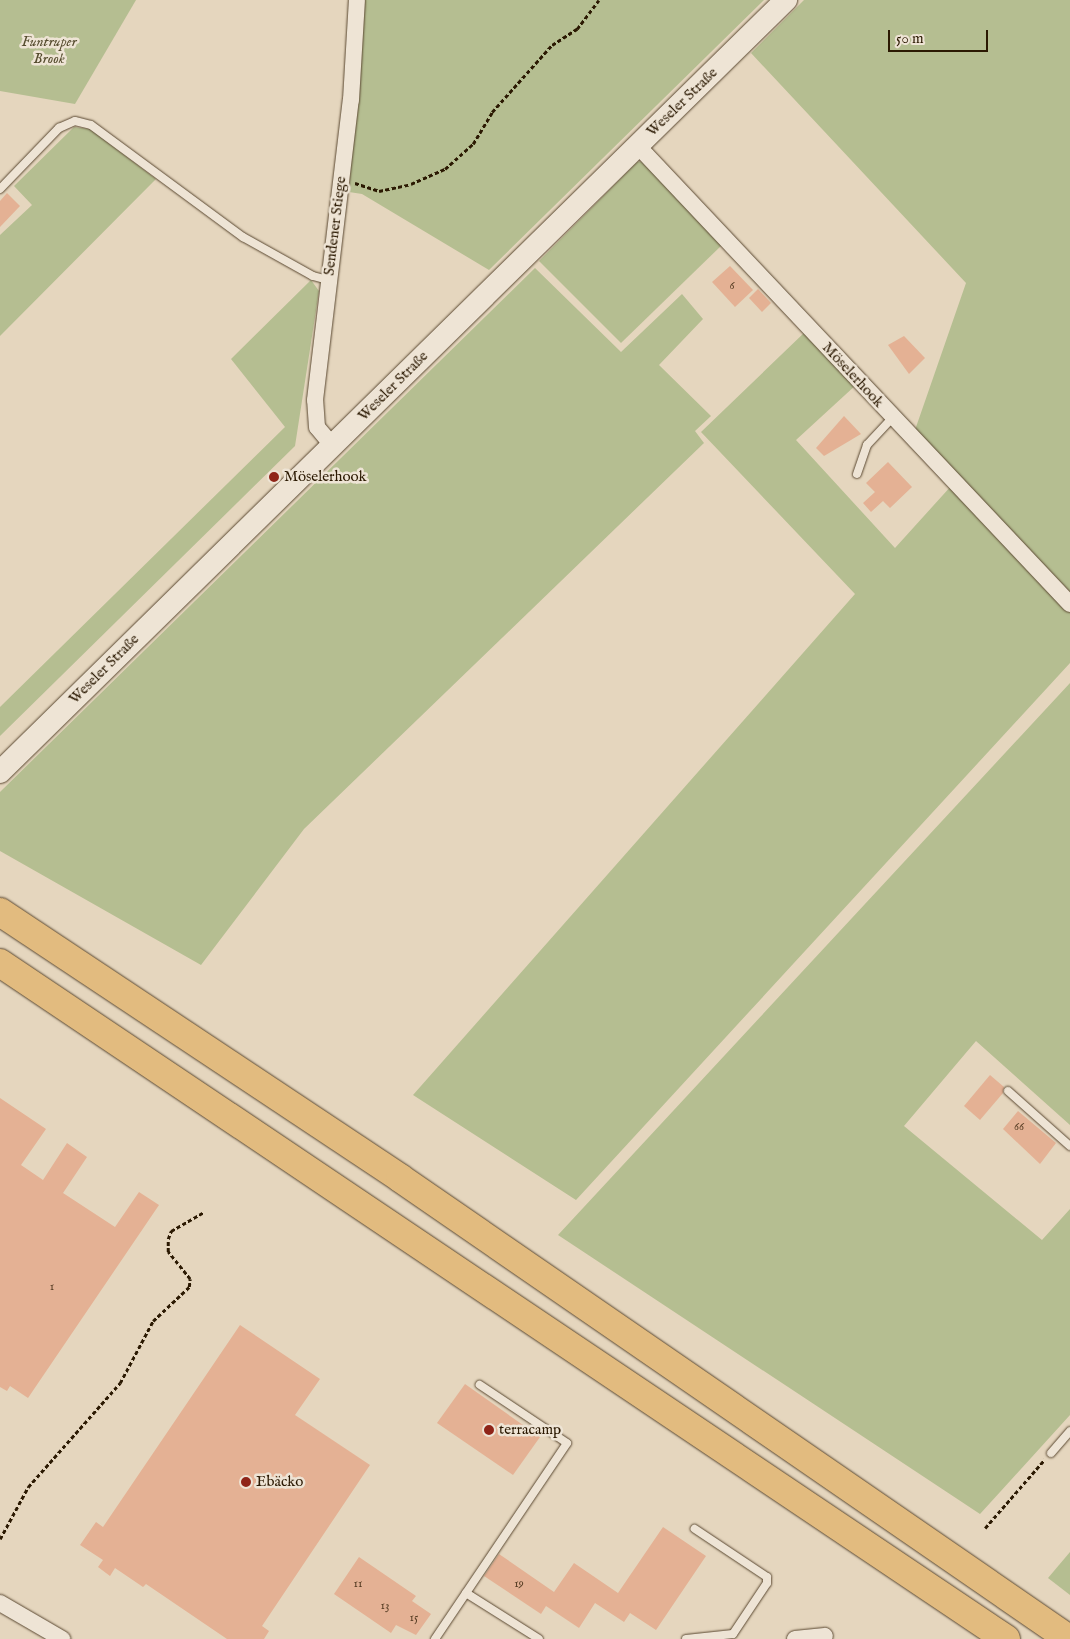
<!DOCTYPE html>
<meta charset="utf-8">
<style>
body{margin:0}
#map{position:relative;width:1070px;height:1639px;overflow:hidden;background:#e5d6be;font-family:"IM FELL English",serif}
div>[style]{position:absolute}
.green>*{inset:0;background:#b5be91}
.building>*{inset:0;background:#e4b194}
.path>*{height:2.5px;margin-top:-1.25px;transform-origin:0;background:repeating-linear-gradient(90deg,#2b1902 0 4px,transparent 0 6.5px)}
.roads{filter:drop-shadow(0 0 1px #5a4831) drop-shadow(0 0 1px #5a4831)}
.service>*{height:8px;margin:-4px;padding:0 4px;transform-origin:4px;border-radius:4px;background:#eee4d5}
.minor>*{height:16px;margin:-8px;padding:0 8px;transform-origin:8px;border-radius:8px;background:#eee4d5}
.secondary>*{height:22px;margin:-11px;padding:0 11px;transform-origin:11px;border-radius:11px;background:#eee4d5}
.motorway>*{height:28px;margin:-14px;padding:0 14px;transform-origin:14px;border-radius:14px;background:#e2bb7f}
.dots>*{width:14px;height:14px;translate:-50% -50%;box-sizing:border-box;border:2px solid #eee4d5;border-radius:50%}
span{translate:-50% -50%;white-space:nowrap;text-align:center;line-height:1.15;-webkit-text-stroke:5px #eee4d5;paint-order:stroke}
.number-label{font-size:12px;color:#593f26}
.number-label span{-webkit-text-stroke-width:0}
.park-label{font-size:15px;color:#544b2d;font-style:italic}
.street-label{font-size:15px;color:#2b1902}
.poi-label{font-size:15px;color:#2b1902}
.left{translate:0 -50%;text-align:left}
.scale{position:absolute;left:888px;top:30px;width:100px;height:22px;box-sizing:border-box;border:2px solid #2b1902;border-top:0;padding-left:6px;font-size:15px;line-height:18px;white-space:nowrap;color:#2b1902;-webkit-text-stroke:4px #eee4d5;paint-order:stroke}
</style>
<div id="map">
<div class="green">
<i style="clip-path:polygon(0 0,136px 0,75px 104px,0 91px)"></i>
<i style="clip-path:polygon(363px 0,764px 0,489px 270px,362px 194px,349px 192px)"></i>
<i style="clip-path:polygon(804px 0,1070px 0,1070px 592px,915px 430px,966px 283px,751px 53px)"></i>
<i style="clip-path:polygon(74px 127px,90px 129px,156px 179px,0 336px,0 235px,32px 205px,14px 186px)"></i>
<i style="clip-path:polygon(644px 161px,724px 243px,621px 343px,539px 261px,637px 162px)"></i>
<i style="clip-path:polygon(535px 268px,621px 352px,682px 294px,703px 319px,659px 365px,711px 416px,695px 431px,704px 443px,304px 829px,201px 965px,0 851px,0 792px)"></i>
<i style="clip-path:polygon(311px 280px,319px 291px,295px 446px,0 736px,0 707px,285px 427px,231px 359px)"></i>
<i style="clip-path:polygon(806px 331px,857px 384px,796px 440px,895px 548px,952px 485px,1070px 610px,1070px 663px,576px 1200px,413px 1095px,855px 594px,701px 432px)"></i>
<i style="clip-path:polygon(1070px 683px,1070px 1125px,976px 1041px,904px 1126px,1042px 1240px,1070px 1209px,1070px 1415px,980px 1514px,558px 1235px)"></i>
<i style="clip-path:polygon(1070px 1552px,1070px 1595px,1048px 1578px)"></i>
</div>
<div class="building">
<i style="clip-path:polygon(7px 193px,20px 206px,0 227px,0 201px)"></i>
<i style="clip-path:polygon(730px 266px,753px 290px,735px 307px,712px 282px)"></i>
<i style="clip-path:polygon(758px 289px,771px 303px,762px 312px,749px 298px)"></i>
<i style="clip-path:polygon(904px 336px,925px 358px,909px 374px,888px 345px)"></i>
<i style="clip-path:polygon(844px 416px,861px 434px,824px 456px,816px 448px)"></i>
<i style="clip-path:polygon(888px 462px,912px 487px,890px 508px,883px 501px,871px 512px,863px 503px,875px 492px,866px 483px)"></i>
<i style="clip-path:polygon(990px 1075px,1004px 1087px,1003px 1093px,980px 1120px,964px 1106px)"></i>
<i style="clip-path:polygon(0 1098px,46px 1129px,21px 1165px,43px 1180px,67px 1143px,87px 1157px,63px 1193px,115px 1227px,139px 1192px,159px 1205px,28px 1398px,10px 1386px,7px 1391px,0 1387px)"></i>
<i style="clip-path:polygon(1018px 1111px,1056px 1143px,1040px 1164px,1003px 1129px)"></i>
<i style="clip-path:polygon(240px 1325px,320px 1379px,295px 1415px,370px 1465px,262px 1626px,269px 1631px,264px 1639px,227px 1639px,146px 1584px,143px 1587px,115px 1568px,110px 1576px,98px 1567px,103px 1560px,80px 1545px,96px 1522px,103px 1527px)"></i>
<i style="clip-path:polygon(465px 1384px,540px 1437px,513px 1475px,437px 1423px)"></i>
<i style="clip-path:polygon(663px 1527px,706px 1556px,656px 1630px,630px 1613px,624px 1622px,595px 1603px,579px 1628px,546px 1606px,541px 1614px,484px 1576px,499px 1554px,554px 1592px,574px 1563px,618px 1593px)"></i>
<i style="clip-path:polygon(359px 1557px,416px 1596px,412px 1601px,431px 1614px,416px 1635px,396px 1625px,391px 1633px,334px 1594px)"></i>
</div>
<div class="path">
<i style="left:355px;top:183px;width:25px;rotate:18deg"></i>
<i style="left:379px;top:191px;width:33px;rotate:-12deg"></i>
<i style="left:411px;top:184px;width:37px;rotate:-24deg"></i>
<i style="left:445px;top:169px;width:38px;rotate:-42deg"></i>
<i style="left:473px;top:144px;width:37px;rotate:-59deg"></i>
<i style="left:492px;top:112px;width:90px;rotate:-48.2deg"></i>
<i style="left:552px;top:45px;width:30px;rotate:-33deg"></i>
<i style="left:577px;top:29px;width:36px;rotate:-53deg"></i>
<i style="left:985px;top:1528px;width:91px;rotate:-49deg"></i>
<i style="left:0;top:1539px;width:59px;rotate:-61.7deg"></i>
<i style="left:28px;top:1487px;width:139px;rotate:-48.5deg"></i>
<i style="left:120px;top:1383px;width:70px;rotate:-62deg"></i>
<i style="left:153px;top:1321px;width:50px;rotate:-43.4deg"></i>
<i style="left:189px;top:1287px;width:8px;rotate:-83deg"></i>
<i style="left:190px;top:1279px;width:35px;rotate:-129deg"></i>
<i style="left:168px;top:1252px;width:13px;rotate:-90deg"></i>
<i style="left:168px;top:1239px;width:9px;rotate:-69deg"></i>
<i style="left:171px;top:1231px;width:38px;rotate:-30deg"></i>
</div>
<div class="roads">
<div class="service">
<i style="left:0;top:189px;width:85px;rotate:-46deg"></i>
<i style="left:59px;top:128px;width:17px;rotate:-24deg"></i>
<i style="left:75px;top:121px;width:16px;rotate:14deg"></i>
<i style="left:91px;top:125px;width:189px;rotate:36.4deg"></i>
<i style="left:243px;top:237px;width:80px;rotate:29.1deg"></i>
<i style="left:313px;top:276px;width:16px;rotate:15deg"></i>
<i style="left:857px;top:474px;width:31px;rotate:-71deg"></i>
<i style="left:867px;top:445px;width:38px;rotate:-47deg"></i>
<i style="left:1008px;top:1091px;width:83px;rotate:41.6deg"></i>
<i style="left:1051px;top:1453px;width:29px;rotate:-49deg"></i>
<i style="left:466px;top:1593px;width:86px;rotate:32.2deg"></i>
<i style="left:435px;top:1639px;width:236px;rotate:-56deg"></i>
<i style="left:567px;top:1443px;width:105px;rotate:-146.3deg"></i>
<i style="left:686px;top:1639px;width:47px;rotate:-6.1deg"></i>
<i style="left:733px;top:1634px;width:61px;rotate:-56.3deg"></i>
<i style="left:767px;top:1583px;width:6px;rotate:-90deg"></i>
<i style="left:767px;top:1577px;width:87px;rotate:-146.3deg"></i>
</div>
<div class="minor">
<i style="left:637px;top:145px;width:631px;rotate:46.67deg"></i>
<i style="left:332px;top:445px;width:23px;rotate:-130deg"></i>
<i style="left:317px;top:427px;width:27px;rotate:-94deg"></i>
<i style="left:315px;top:400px;width:302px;rotate:-83.2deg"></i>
<i style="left:351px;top:100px;width:100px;rotate:-86.6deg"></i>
<i style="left:0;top:1603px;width:72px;rotate:30.1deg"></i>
<i style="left:795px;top:1639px;width:30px;rotate:-6deg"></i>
</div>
<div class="secondary">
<i style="left:0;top:772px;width:1102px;rotate:-44.49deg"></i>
</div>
<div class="motorway">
<i style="left:0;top:912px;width:480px;rotate:33.6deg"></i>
<i style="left:400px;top:1178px;width:812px;rotate:34.57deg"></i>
<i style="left:0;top:963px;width:1212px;rotate:33.9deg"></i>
</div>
</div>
<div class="dots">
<i style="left:274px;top:477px;background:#8f2418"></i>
<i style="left:489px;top:1430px;background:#8f2418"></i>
<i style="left:246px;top:1482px;background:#8f2418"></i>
</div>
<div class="number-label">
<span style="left:732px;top:286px">6</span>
<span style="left:1019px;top:1127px">66</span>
<span style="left:52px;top:1287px">1</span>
<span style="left:358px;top:1584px">11</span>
<span style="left:519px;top:1584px">19</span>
<span style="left:385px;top:1606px">13</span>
<span style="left:414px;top:1618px">15</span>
</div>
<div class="park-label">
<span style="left:49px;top:50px">Funtruper<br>Brook</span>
</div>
<div class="street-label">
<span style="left:682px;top:102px;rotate:-44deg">Weseler Straße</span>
<span style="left:335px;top:226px;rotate:-83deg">Sendener Stiege</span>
<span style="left:853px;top:375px;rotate:47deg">Möselerhook</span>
<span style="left:393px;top:386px;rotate:-45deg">Weseler Straße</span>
<span style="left:104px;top:669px;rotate:-45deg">Weseler Straße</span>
</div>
<div class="poi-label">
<span class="left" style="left:284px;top:477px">Möselerhook</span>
<span class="left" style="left:499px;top:1430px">terracamp</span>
<span class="left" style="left:256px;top:1482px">Ebäcko</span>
</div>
<div class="scale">50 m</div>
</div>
